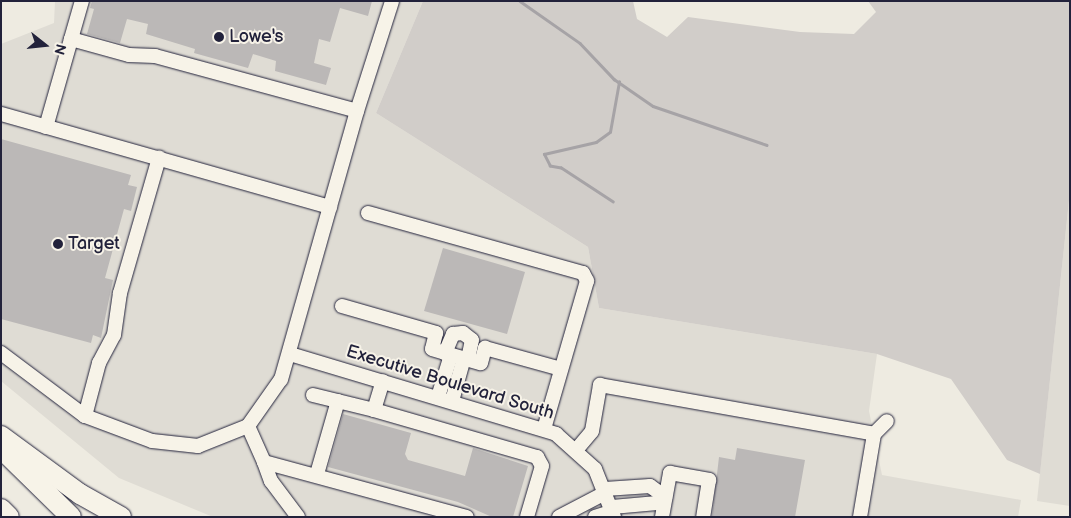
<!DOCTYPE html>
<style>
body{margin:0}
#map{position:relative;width:1071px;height:518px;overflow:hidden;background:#eeebe1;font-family:"Balsamiq Sans",sans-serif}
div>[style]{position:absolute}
.built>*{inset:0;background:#dfdcd4}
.green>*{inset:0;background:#d1cdc9}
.stream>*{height:2.5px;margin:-1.25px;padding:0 1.25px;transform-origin:1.25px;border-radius:1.25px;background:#a6a3a6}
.building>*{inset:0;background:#bbb8b7}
.roads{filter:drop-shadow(0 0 1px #22223b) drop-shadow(0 0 1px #22223b)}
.minor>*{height:14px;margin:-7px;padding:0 7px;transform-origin:7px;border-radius:7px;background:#f7f3e8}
.highway>*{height:20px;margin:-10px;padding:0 10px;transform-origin:10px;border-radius:10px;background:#f7f3e8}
.dots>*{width:14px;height:14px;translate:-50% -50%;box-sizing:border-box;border:2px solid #f7f3e8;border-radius:50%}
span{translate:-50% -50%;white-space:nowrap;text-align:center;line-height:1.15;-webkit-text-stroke:4px #f7f3e8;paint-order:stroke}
.poi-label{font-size:18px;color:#22223b}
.left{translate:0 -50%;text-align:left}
.street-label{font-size:18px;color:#22223b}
.frame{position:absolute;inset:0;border:2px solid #22223b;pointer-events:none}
.north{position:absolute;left:20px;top:20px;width:50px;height:50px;-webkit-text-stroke:4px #f7f3e8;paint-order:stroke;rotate:106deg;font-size:14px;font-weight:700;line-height:20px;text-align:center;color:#22223b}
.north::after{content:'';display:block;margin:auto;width:18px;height:22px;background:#22223b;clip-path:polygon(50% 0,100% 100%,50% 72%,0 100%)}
</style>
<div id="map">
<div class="built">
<i style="clip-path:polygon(55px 1px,423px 1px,376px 113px,588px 247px,599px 308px,877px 354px,869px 411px,882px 475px,1021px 500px,1018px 517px,213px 517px,119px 478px,1px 381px,1px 44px,54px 23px)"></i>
<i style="clip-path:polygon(1070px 191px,1070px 506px,1037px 501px)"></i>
</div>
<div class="green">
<i style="clip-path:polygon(423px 1px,633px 1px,637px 19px,667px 37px,688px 17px,800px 32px,854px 34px,876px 12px,868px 1px,1070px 1px,1070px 191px,1040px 474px,1007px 460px,951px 379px,877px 354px,599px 308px,588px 247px,376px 113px)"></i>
</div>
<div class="stream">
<i style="left:520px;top:1px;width:73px;rotate:35deg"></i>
<i style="left:580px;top:43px;width:50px;rotate:46.6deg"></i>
<i style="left:614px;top:79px;width:47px;rotate:34.7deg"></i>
<i style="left:653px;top:106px;width:120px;rotate:18.9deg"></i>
<i style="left:613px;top:202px;width:62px;rotate:-146.8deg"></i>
<i style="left:561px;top:168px;width:11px;rotate:-170deg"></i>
<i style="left:550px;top:166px;width:13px;rotate:-117deg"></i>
<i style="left:544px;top:154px;width:53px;rotate:-13deg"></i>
<i style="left:596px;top:142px;width:17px;rotate:-36deg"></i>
<i style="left:610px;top:132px;width:51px;rotate:-79.8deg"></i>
</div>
<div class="building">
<i style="clip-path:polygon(92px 1px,372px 1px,368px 16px,340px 8px,330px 42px,319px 39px,314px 63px,331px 68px,326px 85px,275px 71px,276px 61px,253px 54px,248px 68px,194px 53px,195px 49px,146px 34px,148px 24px,127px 19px,120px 43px,87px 34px,94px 9px,90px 8px)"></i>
<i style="clip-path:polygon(1px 139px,131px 175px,128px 185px,137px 187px,131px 211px,124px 209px,105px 278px,113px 280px,101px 338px,93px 335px,91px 343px,1px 319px)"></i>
<i style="clip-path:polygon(443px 248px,525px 272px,507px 334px,424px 311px)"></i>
<i style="clip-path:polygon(343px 414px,411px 433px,405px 454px,408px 460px,465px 476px,473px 448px,528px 466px,513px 517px,492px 517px,458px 502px,328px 467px)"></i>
<i style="clip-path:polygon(737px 448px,805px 460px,795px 517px,712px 517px,719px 457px,735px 460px)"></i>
</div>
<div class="roads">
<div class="minor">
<i style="left:71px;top:39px;width:40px;rotate:-74deg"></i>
<i style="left:357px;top:111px;width:115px;rotate:-72.3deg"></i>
<i style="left:1px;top:114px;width:342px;rotate:15.8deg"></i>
<i style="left:46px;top:127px;width:91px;rotate:-74.1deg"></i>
<i style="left:71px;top:39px;width:60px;rotate:15.4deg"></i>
<i style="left:129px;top:55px;width:26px;rotate:2deg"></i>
<i style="left:155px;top:56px;width:209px;rotate:15.2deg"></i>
<i style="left:357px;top:111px;width:279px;rotate:105.8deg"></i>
<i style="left:281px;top:379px;width:57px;rotate:125.1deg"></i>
<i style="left:248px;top:426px;width:54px;rotate:158.2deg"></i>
<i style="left:198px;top:446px;width:46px;rotate:-173.8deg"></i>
<i style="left:152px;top:441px;width:72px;rotate:-159.5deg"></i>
<i style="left:85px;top:416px;width:55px;rotate:-75.2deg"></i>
<i style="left:99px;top:363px;width:32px;rotate:-62deg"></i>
<i style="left:114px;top:335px;width:42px;rotate:-81.9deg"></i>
<i style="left:120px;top:293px;width:141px;rotate:-73.9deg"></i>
<i style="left:368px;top:213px;width:223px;rotate:15.6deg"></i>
<i style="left:583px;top:273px;width:9px;rotate:63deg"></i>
<i style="left:587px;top:281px;width:154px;rotate:106.2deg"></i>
<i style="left:342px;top:306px;width:98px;rotate:16deg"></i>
<i style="left:436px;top:333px;width:16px;rotate:104deg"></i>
<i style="left:432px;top:349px;width:14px;rotate:17deg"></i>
<i style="left:445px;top:353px;width:37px;rotate:16deg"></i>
<i style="left:481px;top:363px;width:16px;rotate:-75deg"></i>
<i style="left:485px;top:348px;width:79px;rotate:15.4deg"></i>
<i style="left:1px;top:353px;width:105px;rotate:36.9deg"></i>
<i style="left:445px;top:353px;width:21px;rotate:-67deg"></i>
<i style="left:453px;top:334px;width:10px;rotate:-6deg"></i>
<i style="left:463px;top:333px;width:11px;rotate:38deg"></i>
<i style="left:472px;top:340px;width:19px;rotate:102deg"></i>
<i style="left:290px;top:354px;width:278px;rotate:16.7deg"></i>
<i style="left:556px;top:434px;width:52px;rotate:41.9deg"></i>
<i style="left:595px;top:469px;width:52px;rotate:68.4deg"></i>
<i style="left:313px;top:395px;width:63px;rotate:13.8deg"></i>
<i style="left:374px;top:410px;width:30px;rotate:-73deg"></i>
<i style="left:438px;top:397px;width:44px;rotate:-72.8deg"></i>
<i style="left:452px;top:401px;width:45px;rotate:-74.4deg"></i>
<i style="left:374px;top:410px;width:170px;rotate:16.1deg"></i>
<i style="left:537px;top:457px;width:10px;rotate:61deg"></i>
<i style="left:542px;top:466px;width:53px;rotate:106.4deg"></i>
<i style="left:248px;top:426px;width:39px;rotate:66deg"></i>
<i style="left:264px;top:462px;width:210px;rotate:15.2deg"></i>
<i style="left:577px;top:449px;width:23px;rotate:-50deg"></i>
<i style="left:592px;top:431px;width:47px;rotate:-80.1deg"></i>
<i style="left:600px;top:385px;width:278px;rotate:10.1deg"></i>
<i style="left:264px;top:462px;width:20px;rotate:70deg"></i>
<i style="left:271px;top:481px;width:45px;rotate:53.1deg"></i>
<i style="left:317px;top:474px;width:76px;rotate:-74deg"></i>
<i style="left:605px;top:489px;width:45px;rotate:-3.8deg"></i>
<i style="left:650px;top:486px;width:19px;rotate:36deg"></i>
<i style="left:665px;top:497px;width:10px;rotate:143deg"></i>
<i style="left:657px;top:503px;width:45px;rotate:174.9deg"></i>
<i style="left:559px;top:517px;width:54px;rotate:-27.5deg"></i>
<i style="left:595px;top:517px;width:19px;rotate:-18deg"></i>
<i style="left:662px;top:517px;width:45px;rotate:-79.7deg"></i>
<i style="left:670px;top:473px;width:40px;rotate:10deg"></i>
<i style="left:709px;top:480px;width:37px;rotate:99deg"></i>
<i style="left:860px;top:517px;width:84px;rotate:-80.4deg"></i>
<i style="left:874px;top:434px;width:18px;rotate:-45deg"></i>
</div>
<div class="highway">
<i style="left:1px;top:436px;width:98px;rotate:36.3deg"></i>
<i style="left:80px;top:494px;width:47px;rotate:29.3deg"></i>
<i style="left:8px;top:455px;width:88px;rotate:44.5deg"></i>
<i style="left:1px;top:509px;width:11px;rotate:45deg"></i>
</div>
</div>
<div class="dots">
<i style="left:219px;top:37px;background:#22223b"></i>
<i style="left:58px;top:244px;background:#22223b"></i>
</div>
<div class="poi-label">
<span class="left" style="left:229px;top:37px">Lowe's</span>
<span class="left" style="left:68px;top:244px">Target</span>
</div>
<div class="street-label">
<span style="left:450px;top:383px;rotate:17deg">Executive Boulevard South</span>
</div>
<div class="frame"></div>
<div class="north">N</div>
</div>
